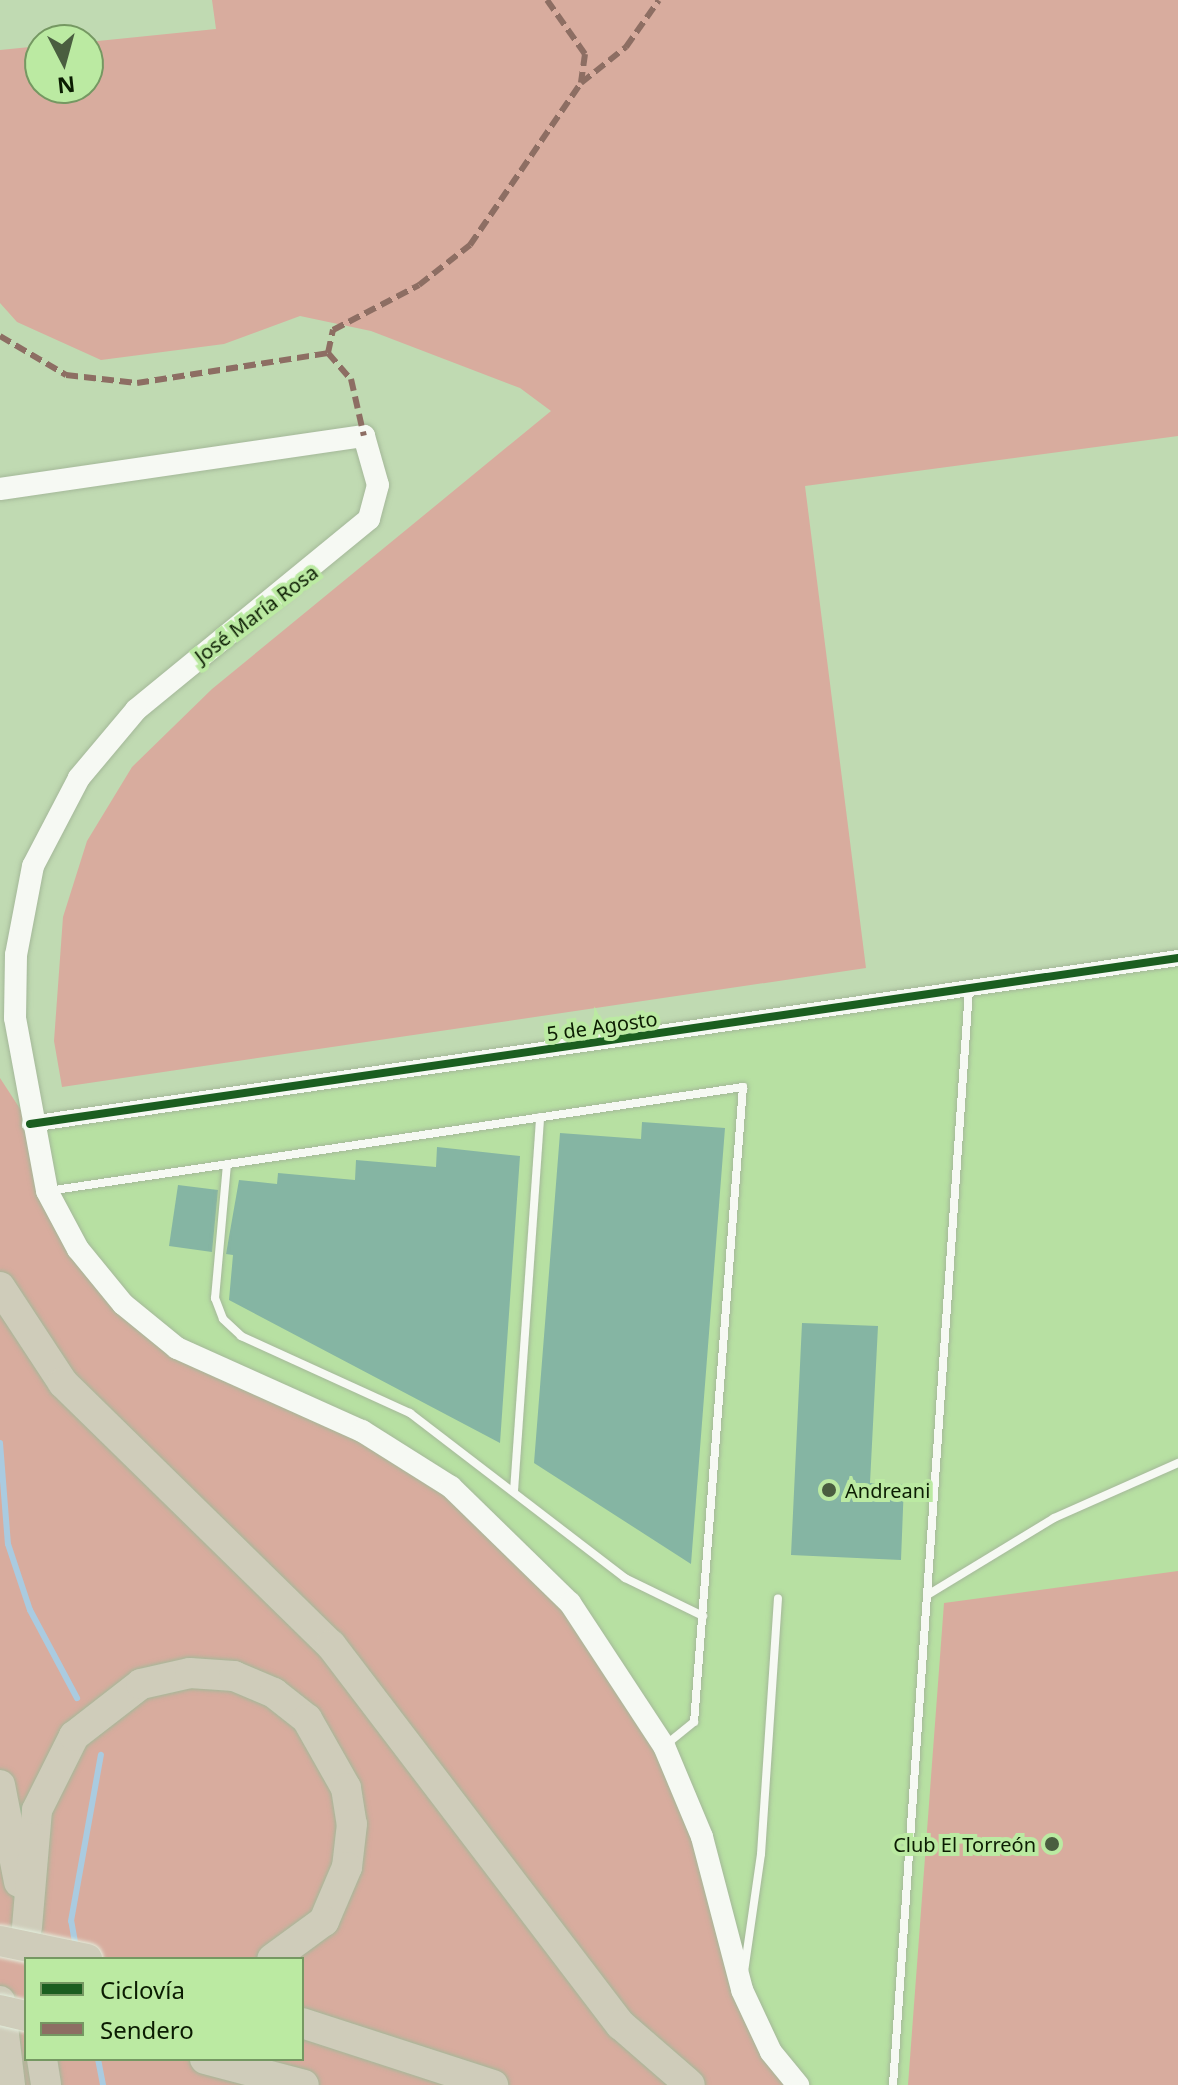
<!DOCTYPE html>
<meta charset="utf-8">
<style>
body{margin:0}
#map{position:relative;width:1178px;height:2085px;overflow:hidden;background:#c0dab2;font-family:"Noto Sans",sans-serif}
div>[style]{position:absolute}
.built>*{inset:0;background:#b7e0a2}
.green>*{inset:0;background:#d8ac9e}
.stream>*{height:6px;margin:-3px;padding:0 3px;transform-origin:3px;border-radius:3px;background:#aacbe0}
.building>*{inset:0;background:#85b5a3}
.roads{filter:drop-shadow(0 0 2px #a4b899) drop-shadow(0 0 2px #a4b899)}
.lane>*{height:8px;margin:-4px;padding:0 4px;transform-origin:4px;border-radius:4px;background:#f6f9f3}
.street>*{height:16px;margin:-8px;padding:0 8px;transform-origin:8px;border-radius:8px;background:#f6f9f3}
.secondary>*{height:22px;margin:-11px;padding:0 11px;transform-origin:11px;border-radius:11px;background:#f6f9f3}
.highway>*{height:30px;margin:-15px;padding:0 15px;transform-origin:15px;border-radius:15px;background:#cfccba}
.bridges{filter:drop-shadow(0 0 2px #e3eedc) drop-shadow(0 0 2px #e3eedc)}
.highway-bridge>*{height:30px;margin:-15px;padding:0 15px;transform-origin:15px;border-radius:15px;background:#cfccba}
.quiet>*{height:6px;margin-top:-3px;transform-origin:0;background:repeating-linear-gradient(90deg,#8d6e63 0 12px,transparent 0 18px)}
.cycleway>*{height:8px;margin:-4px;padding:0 4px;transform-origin:4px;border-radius:4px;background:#1b5e20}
.dots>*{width:22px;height:22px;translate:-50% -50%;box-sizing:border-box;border:4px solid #bbeaa2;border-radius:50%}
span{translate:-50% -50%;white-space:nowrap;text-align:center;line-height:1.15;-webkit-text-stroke:8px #bbeaa2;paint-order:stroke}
.street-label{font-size:20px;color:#0b1c02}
.poi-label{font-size:20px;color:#0b1c02}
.left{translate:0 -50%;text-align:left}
.right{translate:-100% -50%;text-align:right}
.legend{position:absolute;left:24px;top:1957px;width:280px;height:104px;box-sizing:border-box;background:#bbeaa2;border:2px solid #759862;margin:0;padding:10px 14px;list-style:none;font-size:24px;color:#0b1c02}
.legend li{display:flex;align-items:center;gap:16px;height:40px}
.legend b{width:40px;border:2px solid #759862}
.north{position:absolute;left:24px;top:24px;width:80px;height:80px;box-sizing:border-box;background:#bbeaa2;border:2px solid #759862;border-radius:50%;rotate:174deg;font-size:22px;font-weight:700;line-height:32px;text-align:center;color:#0b1c02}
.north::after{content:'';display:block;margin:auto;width:28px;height:36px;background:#4a5e40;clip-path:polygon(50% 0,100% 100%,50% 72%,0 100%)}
</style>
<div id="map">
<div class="built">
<i style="clip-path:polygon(1178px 958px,1178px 2085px,798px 2085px,177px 1348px,78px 1249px,30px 1124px)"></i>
</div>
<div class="green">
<i style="clip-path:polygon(212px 0,1178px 0,1178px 436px,805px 486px,866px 968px,62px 1087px,54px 1041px,63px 917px,87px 841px,132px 767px,212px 689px,551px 411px,520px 388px,371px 331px,300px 316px,224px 344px,101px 360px,17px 322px,0 303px,0 50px,40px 46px,40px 88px,88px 88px,88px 42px,216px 29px)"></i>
<i style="clip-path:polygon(evenodd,0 1078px,30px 1124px,78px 1249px,177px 1348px,362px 1431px,519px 1549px,664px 1746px,742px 1990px,798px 2085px,0 2085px,0 1078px,26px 1959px,302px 1959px,302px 2059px,26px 2059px,26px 1959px)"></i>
<i style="clip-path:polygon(1178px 1571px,1178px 2085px,908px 2085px,944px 1603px)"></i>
</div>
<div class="stream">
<i style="left:0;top:1443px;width:101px;rotate:85.5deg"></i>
<i style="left:8px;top:1544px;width:70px;rotate:71.6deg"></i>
<i style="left:30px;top:1610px;width:100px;rotate:61.9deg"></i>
<i style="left:76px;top:1948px;width:27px;rotate:-100deg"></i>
<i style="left:71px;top:1921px;width:169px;rotate:-79.8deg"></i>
<i style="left:98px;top:2059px;width:26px;rotate:79deg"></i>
</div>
<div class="building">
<i style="clip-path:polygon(642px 1122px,725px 1128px,691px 1564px,534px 1463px,560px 1133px,641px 1139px)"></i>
<i style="clip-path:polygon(437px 1147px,520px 1156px,500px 1443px,229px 1300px,233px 1255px,226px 1254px,239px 1180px,277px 1184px,278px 1173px,355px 1180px,356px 1160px,436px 1167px)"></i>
<i style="clip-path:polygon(178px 1185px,218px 1190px,212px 1252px,169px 1246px)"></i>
<i style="clip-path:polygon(802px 1323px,878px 1326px,870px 1483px,904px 1484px,901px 1560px,791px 1555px)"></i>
</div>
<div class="roads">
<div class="lane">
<i style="left:227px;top:1164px;width:135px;rotate:95.1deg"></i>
<i style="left:215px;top:1298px;width:22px;rotate:69deg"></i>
<i style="left:223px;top:1319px;width:25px;rotate:43deg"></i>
<i style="left:241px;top:1336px;width:186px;rotate:24.5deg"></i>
<i style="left:410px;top:1413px;width:271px;rotate:37.5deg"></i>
<i style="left:625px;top:1578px;width:87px;rotate:26deg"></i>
<i style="left:48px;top:1191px;width:703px;rotate:-8.51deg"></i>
<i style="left:743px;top:1087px;width:637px;rotate:94.41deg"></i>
<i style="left:694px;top:1722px;width:38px;rotate:141deg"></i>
<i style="left:514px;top:1491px;width:375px;rotate:-86deg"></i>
<i style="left:929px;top:1594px;width:146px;rotate:-31.3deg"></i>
<i style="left:1054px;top:1518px;width:136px;rotate:-23.9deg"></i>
<i style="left:744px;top:1972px;width:119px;rotate:-81.8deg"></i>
<i style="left:761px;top:1854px;width:256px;rotate:-86.2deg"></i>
<i style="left:893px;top:2085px;width:1098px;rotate:-86.03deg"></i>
</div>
<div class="street">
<i style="left:30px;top:1124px;width:1160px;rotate:-8.23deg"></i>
</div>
<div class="secondary">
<i style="left:0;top:489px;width:368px;rotate:-8.3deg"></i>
<i style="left:364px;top:436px;width:51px;rotate:74.1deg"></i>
<i style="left:378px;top:485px;width:35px;rotate:105deg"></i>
<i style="left:369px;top:519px;width:301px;rotate:140.7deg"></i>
<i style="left:136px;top:710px;width:89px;rotate:130deg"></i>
<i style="left:79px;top:778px;width:99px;rotate:117.6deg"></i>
<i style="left:33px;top:866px;width:91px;rotate:100.8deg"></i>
<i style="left:16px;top:955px;width:63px;rotate:90.9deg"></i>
<i style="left:15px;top:1018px;width:176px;rotate:79.5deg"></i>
<i style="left:47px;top:1191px;width:66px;rotate:61.9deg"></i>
<i style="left:78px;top:1249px;width:71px;rotate:50.7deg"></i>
<i style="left:123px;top:1304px;width:70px;rotate:39.2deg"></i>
<i style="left:177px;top:1348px;width:203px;rotate:24.2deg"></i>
<i style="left:362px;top:1431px;width:105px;rotate:32.2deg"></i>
<i style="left:451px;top:1487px;width:166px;rotate:44.3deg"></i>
<i style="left:570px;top:1603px;width:171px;rotate:56.7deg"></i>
<i style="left:664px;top:1746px;width:99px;rotate:67.3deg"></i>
<i style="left:702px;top:1837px;width:158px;rotate:75.3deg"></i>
<i style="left:742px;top:1990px;width:68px;rotate:64.9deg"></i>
<i style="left:771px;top:2052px;width:43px;rotate:50.7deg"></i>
</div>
<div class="highway">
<i style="left:0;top:1287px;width:115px;rotate:56.7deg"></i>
<i style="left:63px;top:1383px;width:375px;rotate:44.4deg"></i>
<i style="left:331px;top:1645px;width:478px;rotate:52.7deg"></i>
<i style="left:621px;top:2025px;width:91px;rotate:41deg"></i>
<i style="left:0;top:1785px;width:99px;rotate:78.9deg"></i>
<i style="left:27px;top:1927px;width:117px;rotate:-85.1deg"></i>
<i style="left:37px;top:1810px;width:83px;rotate:-63.4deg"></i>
<i style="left:74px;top:1736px;width:85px;rotate:-37.8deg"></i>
<i style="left:141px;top:1684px;width:50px;rotate:-12.7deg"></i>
<i style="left:190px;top:1673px;width:44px;rotate:3.9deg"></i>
<i style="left:234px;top:1676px;width:43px;rotate:23deg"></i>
<i style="left:274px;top:1693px;width:42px;rotate:38.2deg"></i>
<i style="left:307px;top:1719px;width:79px;rotate:60.5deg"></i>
<i style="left:346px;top:1788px;width:36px;rotate:81deg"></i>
<i style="left:352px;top:1824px;width:43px;rotate:96.6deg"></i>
<i style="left:347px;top:1867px;width:59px;rotate:113.1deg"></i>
<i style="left:324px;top:1921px;width:64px;rotate:143.8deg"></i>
<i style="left:0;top:2001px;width:85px;rotate:83.2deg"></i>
<i style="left:302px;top:2023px;width:201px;rotate:18deg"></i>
<i style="left:42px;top:2059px;width:26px;rotate:81deg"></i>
<i style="left:205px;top:2059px;width:102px;rotate:14.7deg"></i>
</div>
</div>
<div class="bridges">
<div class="highway-bridge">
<i style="left:0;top:1941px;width:89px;rotate:11.7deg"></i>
<i style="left:0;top:2010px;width:27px;rotate:13deg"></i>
</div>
</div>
<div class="quiet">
<i style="left:547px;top:0;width:66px;rotate:54.9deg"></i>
<i style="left:585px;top:54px;width:29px;rotate:98deg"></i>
<i style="left:0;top:336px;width:77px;rotate:30.6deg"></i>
<i style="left:66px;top:375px;width:71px;rotate:6.4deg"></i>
<i style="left:137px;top:383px;width:193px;rotate:-8.9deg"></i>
<i style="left:328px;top:353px;width:24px;rotate:-78deg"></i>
<i style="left:333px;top:330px;width:97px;rotate:-27.6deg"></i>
<i style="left:419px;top:285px;width:65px;rotate:-38.1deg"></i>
<i style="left:470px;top:245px;width:196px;rotate:-55.6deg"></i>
<i style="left:581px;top:83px;width:58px;rotate:-38.7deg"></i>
<i style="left:626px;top:47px;width:57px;rotate:-54.9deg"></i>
<i style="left:328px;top:353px;width:35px;rotate:49deg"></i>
<i style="left:351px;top:379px;width:58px;rotate:77.2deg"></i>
</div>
<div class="cycleway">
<i style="left:30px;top:1124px;width:1160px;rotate:-8.23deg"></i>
</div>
<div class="dots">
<i style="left:829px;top:1490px;background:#4a5e40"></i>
<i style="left:1052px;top:1844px;background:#4a5e40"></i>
</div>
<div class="street-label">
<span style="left:256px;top:614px;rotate:-37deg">José María Rosa</span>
<span style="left:602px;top:1026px;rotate:-8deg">5 de Agosto</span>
</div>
<div class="poi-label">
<span class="left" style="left:845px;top:1490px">Andreani</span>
<span class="right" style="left:1036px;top:1844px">Club El Torreón</span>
</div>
<ul class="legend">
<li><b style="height:10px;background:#1b5e20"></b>Ciclovía</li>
<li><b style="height:10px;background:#8d6e63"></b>Sendero</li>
</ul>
<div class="north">N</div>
</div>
